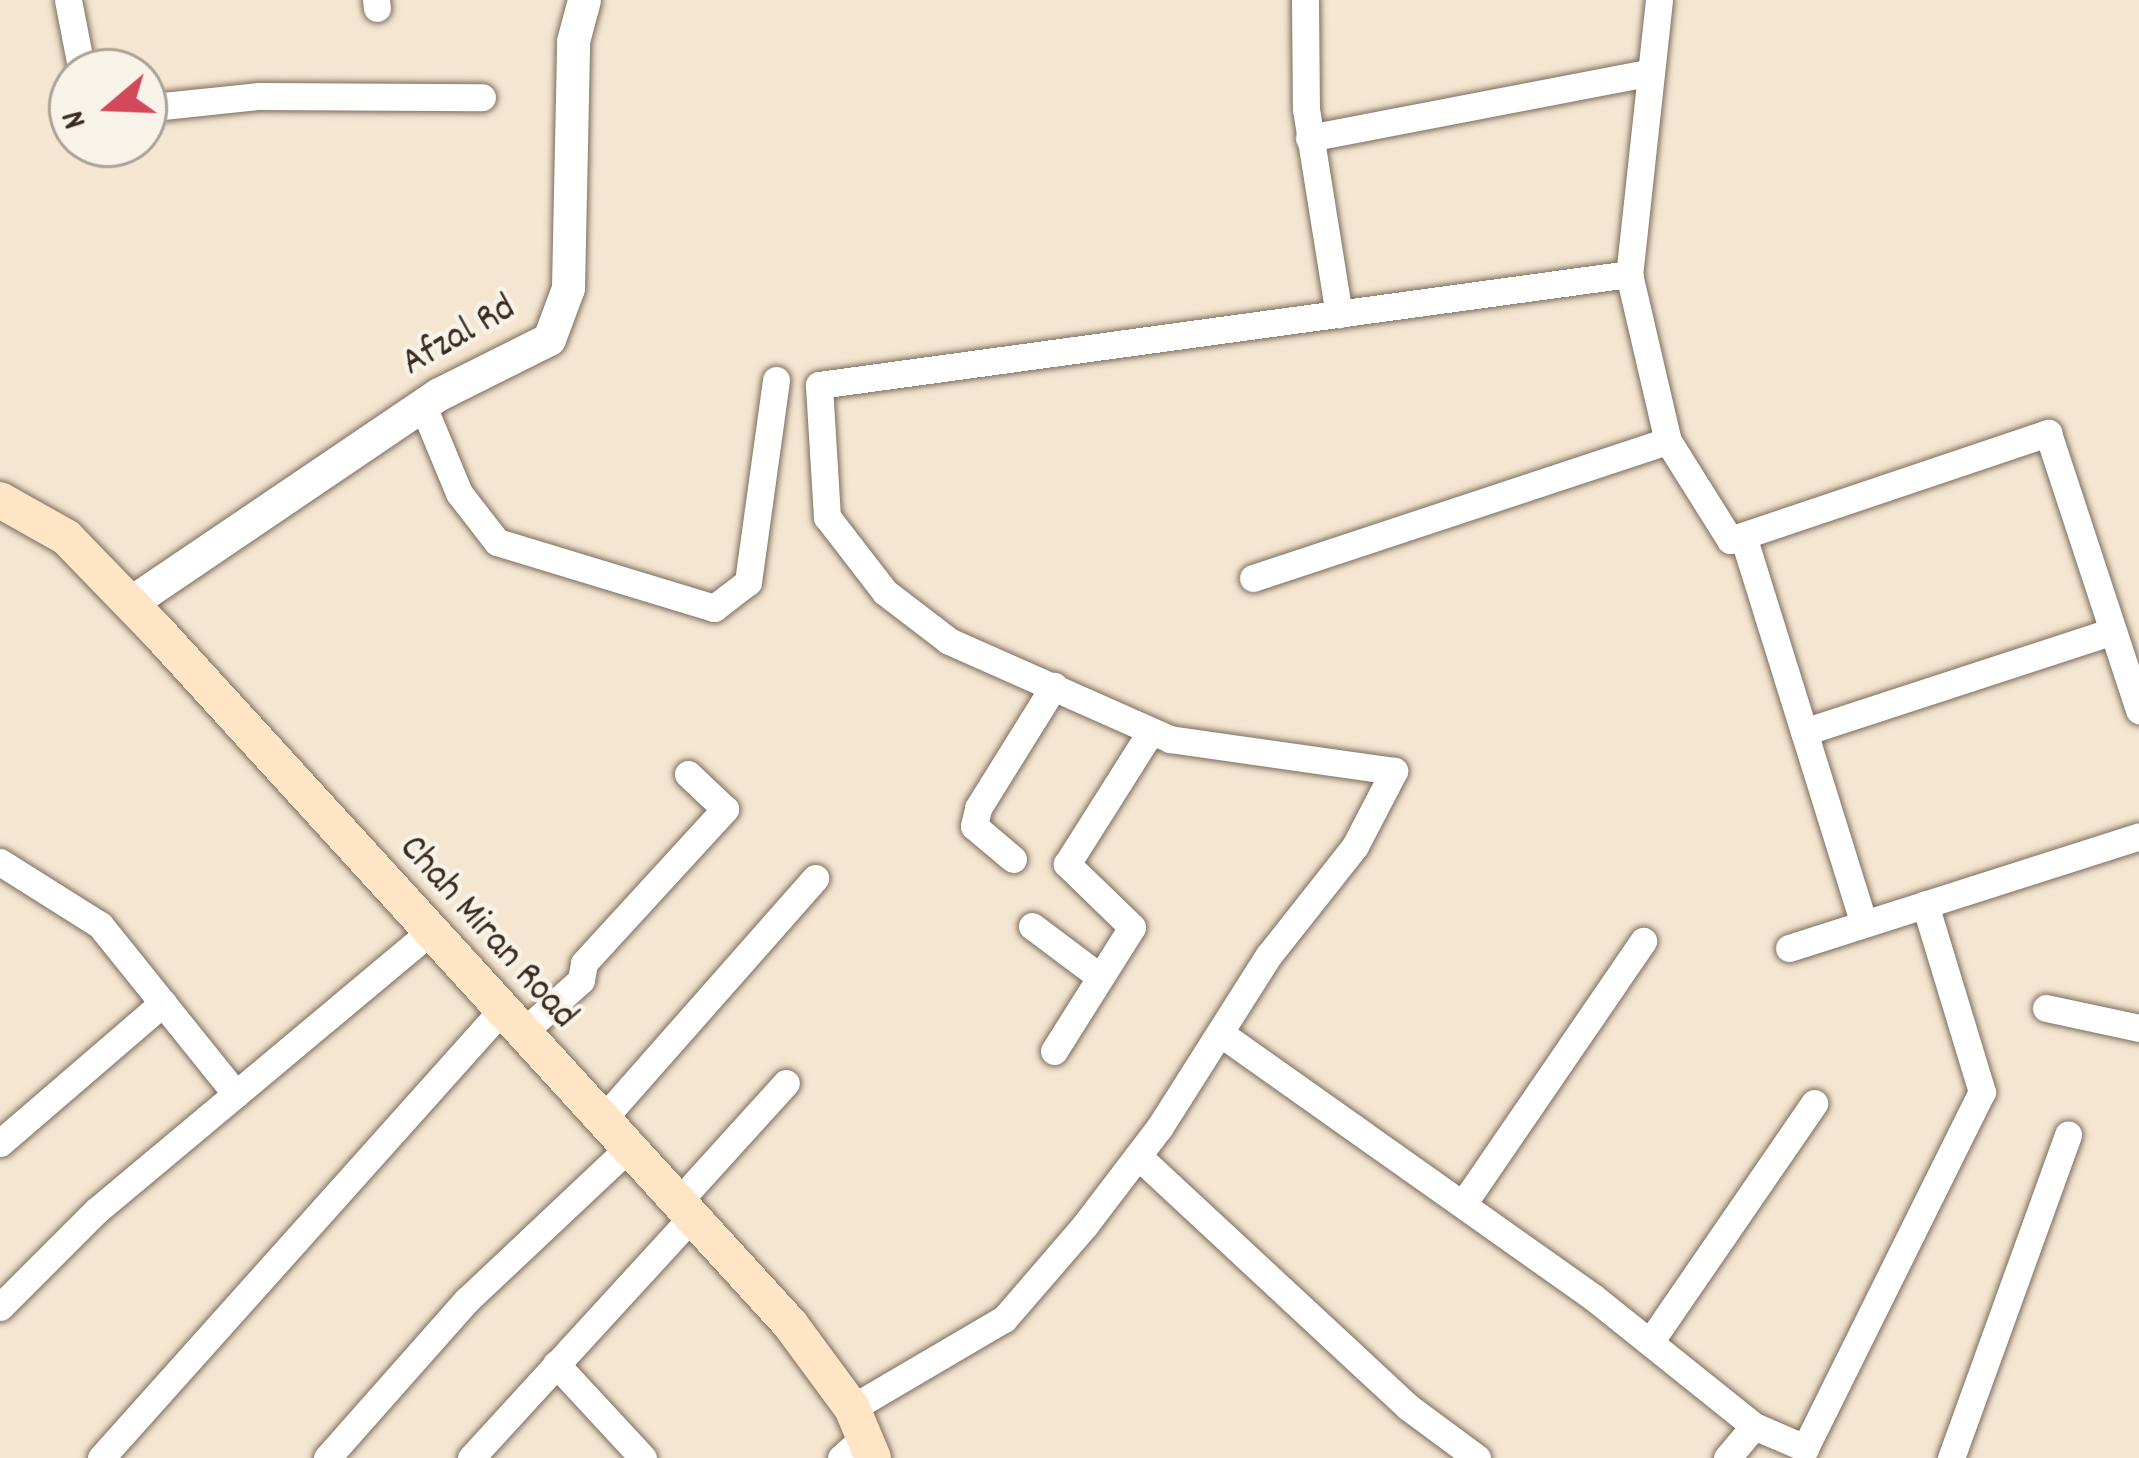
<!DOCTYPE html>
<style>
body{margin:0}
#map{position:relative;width:2139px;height:1458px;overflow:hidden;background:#f4e6d1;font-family:Dekko,sans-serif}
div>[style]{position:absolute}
.roads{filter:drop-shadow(0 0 3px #7c6c5d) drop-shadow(0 0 3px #7c6c5d)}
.minor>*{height:27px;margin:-13.5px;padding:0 13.5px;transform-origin:13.5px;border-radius:13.5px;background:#fff}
.tertiary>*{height:33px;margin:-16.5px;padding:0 16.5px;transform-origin:16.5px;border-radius:16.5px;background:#fff}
.secondary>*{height:36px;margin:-18px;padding:0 18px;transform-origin:18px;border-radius:18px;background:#fee5c5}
span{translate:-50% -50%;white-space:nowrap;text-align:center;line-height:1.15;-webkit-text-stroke:9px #f7f3e8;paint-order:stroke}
.street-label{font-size:39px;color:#3b2a1e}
.north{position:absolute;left:48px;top:48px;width:120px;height:120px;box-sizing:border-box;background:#f7f3e8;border:3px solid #aca397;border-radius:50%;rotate:251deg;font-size:33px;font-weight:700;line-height:48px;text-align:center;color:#3b2a1e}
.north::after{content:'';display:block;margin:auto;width:42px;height:54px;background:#d1495b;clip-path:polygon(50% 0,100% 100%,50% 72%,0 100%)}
</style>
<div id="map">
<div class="roads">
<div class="minor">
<i style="left:68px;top:0;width:73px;rotate:79deg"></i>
<i style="left:376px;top:0;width:8px;rotate:83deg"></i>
<i style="left:1305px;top:0;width:109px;rotate:89.5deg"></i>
<i style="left:1306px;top:109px;width:208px;rotate:80.9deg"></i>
<i style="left:1659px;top:0;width:276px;rotate:96.2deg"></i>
<i style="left:1629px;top:274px;width:171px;rotate:76.9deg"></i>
<i style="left:1668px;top:441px;width:117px;rotate:57.9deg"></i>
<i style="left:1730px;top:540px;width:336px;rotate:-18.6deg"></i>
<i style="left:2048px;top:433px;width:292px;rotate:71.8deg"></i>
<i style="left:144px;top:108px;width:116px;rotate:-6deg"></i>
<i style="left:259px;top:96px;width:223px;rotate:0.3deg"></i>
<i style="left:1309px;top:138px;width:348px;rotate:-10.9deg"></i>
<i style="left:423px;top:406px;width:94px;rotate:67.5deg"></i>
<i style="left:459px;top:493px;width:62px;rotate:52.2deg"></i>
<i style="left:497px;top:542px;width:227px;rotate:16.9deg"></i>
<i style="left:714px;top:608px;width:43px;rotate:-37.4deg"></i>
<i style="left:748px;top:582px;width:204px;rotate:-82.1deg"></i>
<i style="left:1743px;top:536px;width:406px;rotate:72.7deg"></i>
<i style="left:1253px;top:578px;width:437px;rotate:-18.3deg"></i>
<i style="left:1804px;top:732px;width:325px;rotate:-18.1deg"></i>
<i style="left:1013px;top:859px;width:51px;rotate:-139.8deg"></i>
<i style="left:974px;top:826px;width:18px;rotate:-77deg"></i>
<i style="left:978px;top:808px;width:144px;rotate:-58.1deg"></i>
<i style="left:0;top:862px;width:118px;rotate:32.2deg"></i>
<i style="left:100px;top:925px;width:217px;rotate:51.2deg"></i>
<i style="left:1032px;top:926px;width:85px;rotate:36.9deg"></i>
<i style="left:1789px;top:948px;width:367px;rotate:-17.7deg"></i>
<i style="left:2046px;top:1008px;width:95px;rotate:12.1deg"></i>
<i style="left:1220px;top:1033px;width:457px;rotate:35.3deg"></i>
<i style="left:1593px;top:1297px;width:206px;rotate:38.7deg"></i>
<i style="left:1754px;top:1426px;width:56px;rotate:23.3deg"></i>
<i style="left:1805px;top:1448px;width:398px;rotate:-63.6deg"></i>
<i style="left:1982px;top:1092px;width:196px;rotate:-106.9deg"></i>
<i style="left:520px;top:1035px;width:82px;rotate:-42deg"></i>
<i style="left:581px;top:980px;width:17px;rotate:-80deg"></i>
<i style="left:584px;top:963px;width:209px;rotate:-47.5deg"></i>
<i style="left:725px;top:809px;width:51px;rotate:-136.6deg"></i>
<i style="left:1054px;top:1051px;width:146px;rotate:-57.8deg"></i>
<i style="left:1132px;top:927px;width:91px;rotate:-135.9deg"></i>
<i style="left:1067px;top:864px;width:157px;rotate:-57.7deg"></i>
<i style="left:601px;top:1121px;width:324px;rotate:-48.6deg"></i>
<i style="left:0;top:1143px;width:215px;rotate:-40.7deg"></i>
<i style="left:1138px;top:1156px;width:369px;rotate:42.9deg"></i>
<i style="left:1408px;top:1407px;width:86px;rotate:36.5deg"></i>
<i style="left:677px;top:1203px;width:162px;rotate:-47.8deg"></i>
<i style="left:1463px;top:1204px;width:319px;rotate:-55.6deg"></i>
<i style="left:0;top:1307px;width:136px;rotate:-45deg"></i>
<i style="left:96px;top:1211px;width:432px;rotate:-39.9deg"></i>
<i style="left:1650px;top:1342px;width:290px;rotate:-55.5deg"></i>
<i style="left:556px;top:1364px;width:128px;rotate:47.2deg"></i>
<i style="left:852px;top:1408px;width:176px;rotate:-30.4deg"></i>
<i style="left:1004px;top:1319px;width:124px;rotate:-49.2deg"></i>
<i style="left:1085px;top:1225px;width:122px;rotate:-52.7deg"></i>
<i style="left:1159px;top:1128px;width:205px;rotate:-57.6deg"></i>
<i style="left:1269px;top:955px;width:139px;rotate:-51.7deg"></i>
<i style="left:1355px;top:846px;width:85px;rotate:-62.5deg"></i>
<i style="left:1394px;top:771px;width:226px;rotate:-171.9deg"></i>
<i style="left:1170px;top:739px;width:242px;rotate:-156.1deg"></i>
<i style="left:949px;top:641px;width:81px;rotate:-142.6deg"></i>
<i style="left:885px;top:592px;width:95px;rotate:-127.7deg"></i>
<i style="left:827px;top:517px;width:132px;rotate:-93.5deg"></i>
<i style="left:819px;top:385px;width:818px;rotate:-7.8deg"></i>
<i style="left:101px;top:1458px;width:598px;rotate:-48.18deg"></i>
<i style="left:327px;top:1458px;width:211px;rotate:-48.5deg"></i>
<i style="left:467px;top:1300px;width:220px;rotate:-43.3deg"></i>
<i style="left:471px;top:1458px;width:326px;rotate:-47.5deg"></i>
<i style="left:841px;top:1458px;width:31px;rotate:-42deg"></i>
<i style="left:1727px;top:1458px;width:42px;rotate:-49.8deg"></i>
<i style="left:1951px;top:1458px;width:344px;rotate:-70.1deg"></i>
</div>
<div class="tertiary">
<i style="left:130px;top:603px;width:373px;rotate:-34.1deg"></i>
<i style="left:439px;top:394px;width:123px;rotate:-26.6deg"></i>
<i style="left:549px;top:339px;width:54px;rotate:-69.6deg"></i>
<i style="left:568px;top:288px;width:247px;rotate:-88.8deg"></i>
<i style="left:573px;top:41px;width:42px;rotate:-75deg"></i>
</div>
<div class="secondary">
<i style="left:0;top:500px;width:76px;rotate:29.3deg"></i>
<i style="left:66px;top:537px;width:134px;rotate:45.9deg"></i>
<i style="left:159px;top:633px;width:936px;rotate:47.6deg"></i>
<i style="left:790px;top:1324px;width:104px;rotate:53.6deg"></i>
<i style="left:852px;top:1408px;width:54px;rotate:67.2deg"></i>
</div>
</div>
<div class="street-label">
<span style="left:460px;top:338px;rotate:-30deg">Afzal Rd</span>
<span style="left:486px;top:934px;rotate:48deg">Chah Miran Road</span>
</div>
<div class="north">N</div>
</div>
